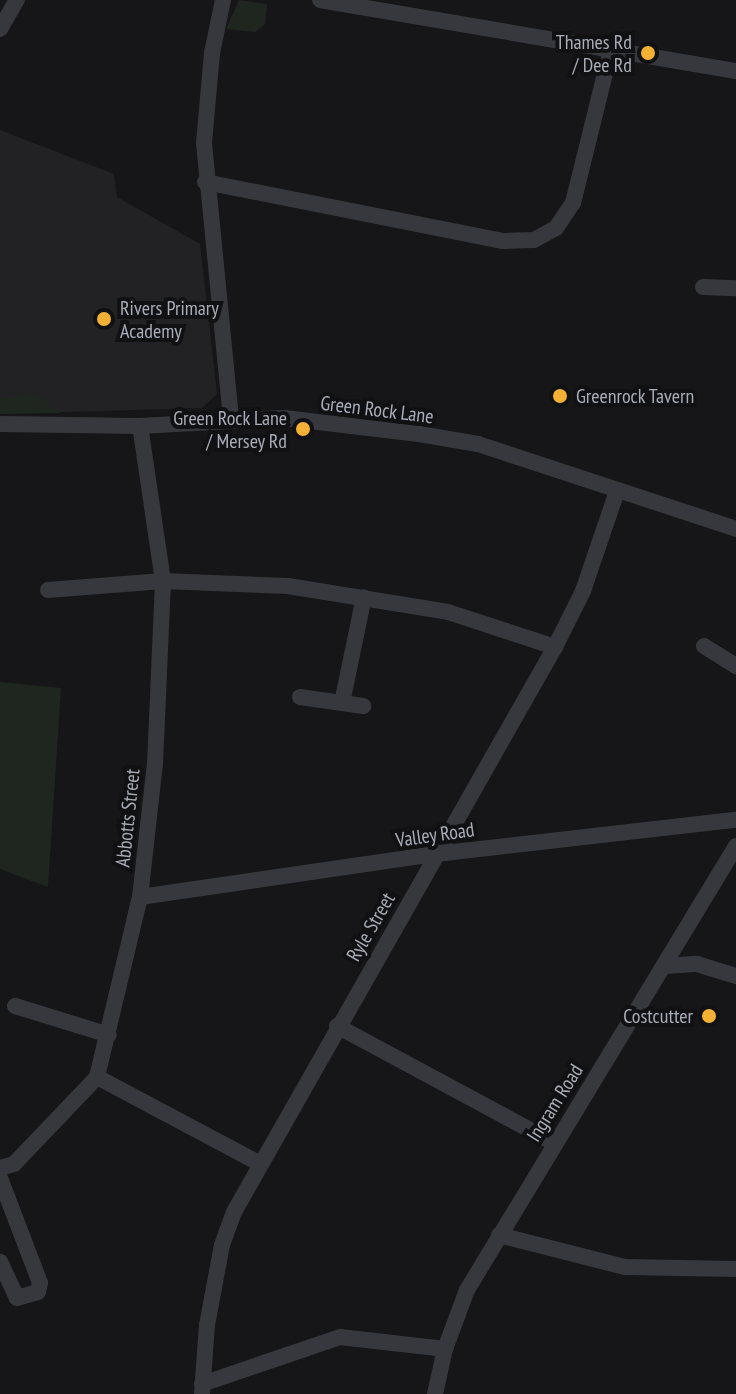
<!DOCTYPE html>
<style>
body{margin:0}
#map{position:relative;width:736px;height:1394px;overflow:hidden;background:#161618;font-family:"PT Sans Narrow",sans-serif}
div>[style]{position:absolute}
.built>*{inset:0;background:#222225}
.green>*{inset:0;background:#1e261f}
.minor>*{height:16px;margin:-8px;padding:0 8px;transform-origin:8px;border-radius:8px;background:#37383d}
.dots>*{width:22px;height:22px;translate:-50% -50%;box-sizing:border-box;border:4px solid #111113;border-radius:50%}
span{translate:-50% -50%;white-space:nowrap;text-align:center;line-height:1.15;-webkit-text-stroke:8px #111113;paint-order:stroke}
.poi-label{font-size:20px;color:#a8adb8}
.right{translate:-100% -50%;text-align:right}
.left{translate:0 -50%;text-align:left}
.street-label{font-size:20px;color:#a8adb8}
</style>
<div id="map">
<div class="built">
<i style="clip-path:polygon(0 130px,114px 174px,117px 197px,200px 244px,217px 394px,202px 408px,0 414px)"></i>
</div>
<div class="green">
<i style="clip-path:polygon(239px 0,267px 4px,265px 24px,255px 32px,226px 29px)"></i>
<i style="clip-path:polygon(34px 393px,60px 413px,0 414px,0 399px)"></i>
<i style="clip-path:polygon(0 682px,61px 688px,48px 887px,0 869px)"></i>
</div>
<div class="minor">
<i style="left:223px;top:0;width:54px;rotate:101.7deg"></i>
<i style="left:212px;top:53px;width:90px;rotate:95.1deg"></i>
<i style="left:204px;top:143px;width:275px;rotate:84.4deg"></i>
<i style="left:320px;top:0;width:422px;rotate:9.7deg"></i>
<i style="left:0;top:29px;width:34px;rotate:-60deg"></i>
<i style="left:205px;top:182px;width:304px;rotate:11.2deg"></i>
<i style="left:503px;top:241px;width:31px;rotate:-2deg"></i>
<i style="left:534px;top:240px;width:25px;rotate:-29deg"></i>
<i style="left:556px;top:228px;width:30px;rotate:-56deg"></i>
<i style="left:573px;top:203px;width:158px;rotate:-76.1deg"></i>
<i style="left:703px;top:287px;width:33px;rotate:2deg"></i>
<i style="left:0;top:424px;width:140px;rotate:0.8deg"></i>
<i style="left:140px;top:426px;width:144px;rotate:-3.2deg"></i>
<i style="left:284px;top:418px;width:136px;rotate:6.8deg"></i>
<i style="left:419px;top:434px;width:60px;rotate:9.6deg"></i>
<i style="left:478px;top:444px;width:272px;rotate:18.2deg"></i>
<i style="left:48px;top:590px;width:115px;rotate:-4.5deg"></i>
<i style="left:163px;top:581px;width:125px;rotate:2.3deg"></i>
<i style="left:288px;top:586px;width:162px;rotate:9.2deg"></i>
<i style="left:448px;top:612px;width:113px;rotate:18.1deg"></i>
<i style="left:704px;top:646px;width:38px;rotate:32deg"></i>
<i style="left:300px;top:697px;width:64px;rotate:8.1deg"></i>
<i style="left:342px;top:703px;width:108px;rotate:-78.3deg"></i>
<i style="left:140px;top:897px;width:299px;rotate:-8.3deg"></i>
<i style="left:436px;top:854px;width:302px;rotate:-6.5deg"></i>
<i style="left:666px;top:966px;width:31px;rotate:-4deg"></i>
<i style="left:697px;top:964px;width:41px;rotate:17.1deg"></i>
<i style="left:15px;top:1006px;width:98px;rotate:17.1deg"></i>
<i style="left:337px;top:1026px;width:247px;rotate:28.3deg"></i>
<i style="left:97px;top:1077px;width:183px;rotate:28deg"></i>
<i style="left:0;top:1168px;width:15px;rotate:-16deg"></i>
<i style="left:14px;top:1164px;width:120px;rotate:-46.3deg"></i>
<i style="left:97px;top:1077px;width:185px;rotate:-76.6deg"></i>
<i style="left:140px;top:897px;width:134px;rotate:-83.6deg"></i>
<i style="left:155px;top:764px;width:183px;rotate:-87.5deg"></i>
<i style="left:163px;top:581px;width:157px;rotate:-98.4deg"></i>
<i style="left:0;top:1178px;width:112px;rotate:69.1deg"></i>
<i style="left:40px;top:1283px;width:9px;rotate:103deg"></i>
<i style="left:38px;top:1292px;width:22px;rotate:164deg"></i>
<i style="left:17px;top:1298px;width:40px;rotate:-115deg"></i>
<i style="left:499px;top:1235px;width:130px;rotate:14.3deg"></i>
<i style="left:625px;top:1267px;width:111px;rotate:1deg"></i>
<i style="left:202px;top:1384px;width:146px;rotate:-18.8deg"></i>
<i style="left:340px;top:1337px;width:106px;rotate:6.5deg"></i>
<i style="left:202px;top:1394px;width:69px;rotate:-85.9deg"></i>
<i style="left:207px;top:1325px;width:81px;rotate:-79.4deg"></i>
<i style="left:222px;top:1245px;width:35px;rotate:-70deg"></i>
<i style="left:234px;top:1212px;width:650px;rotate:-60.4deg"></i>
<i style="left:555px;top:647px;width:63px;rotate:-63.4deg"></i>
<i style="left:583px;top:591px;width:106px;rotate:-71.2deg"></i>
<i style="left:435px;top:1394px;width:46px;rotate:-77.5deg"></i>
<i style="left:445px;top:1349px;width:63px;rotate:-69.6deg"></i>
<i style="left:467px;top:1290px;width:519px;rotate:-58.79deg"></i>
</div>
<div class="dots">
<i style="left:648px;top:53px;background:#f2b134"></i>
<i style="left:104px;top:319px;background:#f2b134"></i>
<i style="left:560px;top:396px;background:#f2b134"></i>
<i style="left:303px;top:429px;background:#f2b134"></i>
<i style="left:709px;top:1016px;background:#f2b134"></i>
</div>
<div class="poi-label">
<span class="right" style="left:632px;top:54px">Thames Rd<br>/ Dee Rd</span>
<span class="left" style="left:120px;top:320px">Rivers Primary<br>Academy</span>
<span class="left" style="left:576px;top:396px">Greenrock Tavern</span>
<span class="right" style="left:287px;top:430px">Green Rock Lane<br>/ Mersey Rd</span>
<span class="right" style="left:693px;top:1016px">Costcutter</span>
</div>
<div class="street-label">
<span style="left:377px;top:410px;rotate:7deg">Green Rock Lane</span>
<span style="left:128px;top:818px;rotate:-84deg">Abbotts Street</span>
<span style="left:435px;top:835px;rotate:-8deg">Valley Road</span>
<span style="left:371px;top:927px;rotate:-60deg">Ryle Street</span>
<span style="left:555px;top:1103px;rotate:-58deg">Ingram Road</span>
</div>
</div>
